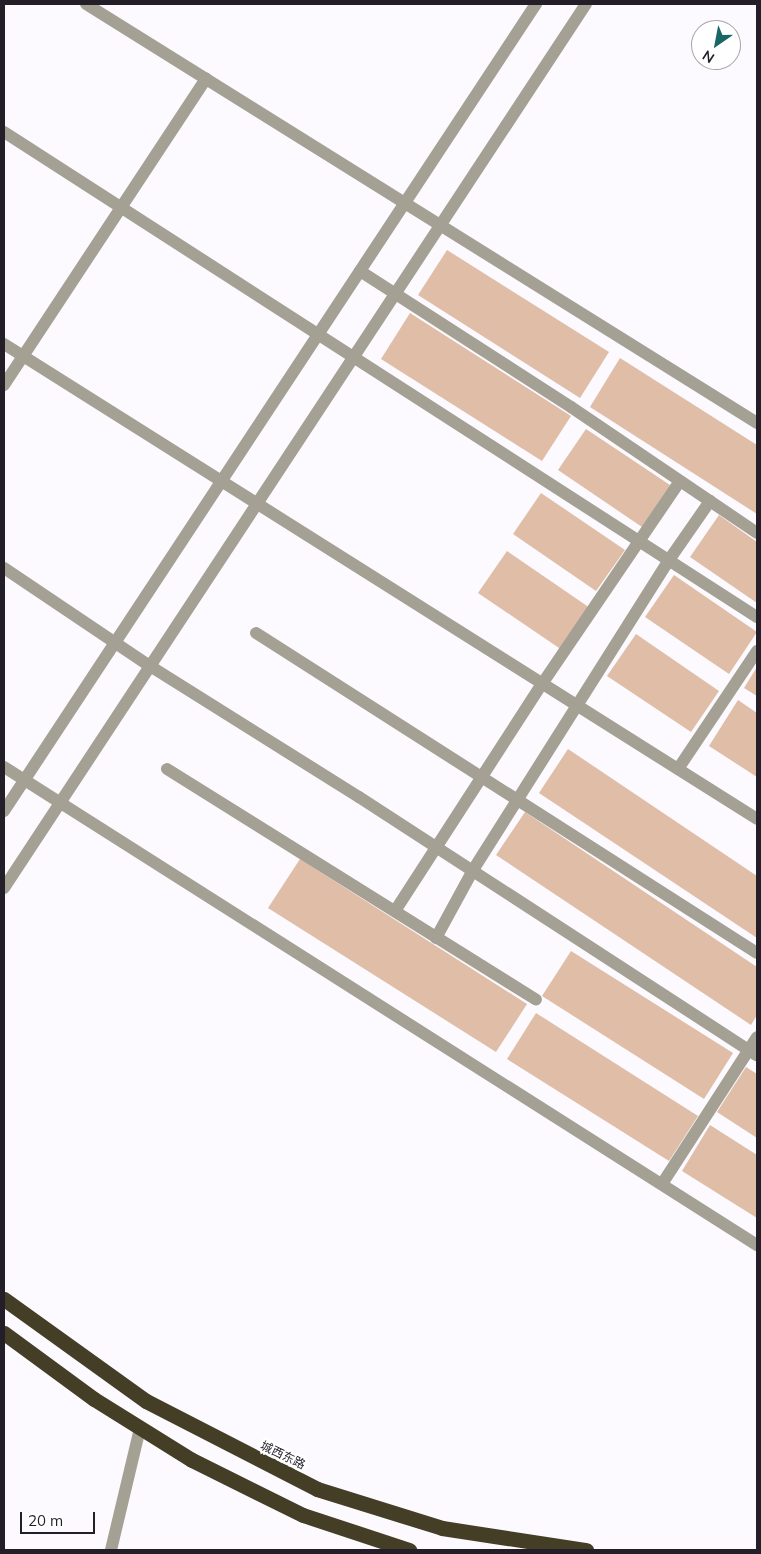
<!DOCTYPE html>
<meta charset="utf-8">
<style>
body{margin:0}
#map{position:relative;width:761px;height:1554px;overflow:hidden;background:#fcf9ff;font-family:Mulish,"Noto Sans SC",sans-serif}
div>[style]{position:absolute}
.building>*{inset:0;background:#dfbda6}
.minor>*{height:12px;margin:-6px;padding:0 6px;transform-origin:6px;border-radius:6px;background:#a4a094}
.highway>*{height:15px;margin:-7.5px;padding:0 7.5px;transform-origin:7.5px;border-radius:7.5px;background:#453e26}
span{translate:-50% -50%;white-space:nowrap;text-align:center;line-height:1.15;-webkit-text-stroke:5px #fff;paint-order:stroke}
.street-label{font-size:12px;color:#231e28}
.frame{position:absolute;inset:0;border:5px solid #231e28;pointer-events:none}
.north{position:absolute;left:691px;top:20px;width:50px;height:50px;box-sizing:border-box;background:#fff;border:1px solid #a7a5a9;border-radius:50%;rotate:213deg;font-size:14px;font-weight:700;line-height:20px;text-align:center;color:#231e28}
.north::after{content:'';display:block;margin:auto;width:18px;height:22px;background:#186665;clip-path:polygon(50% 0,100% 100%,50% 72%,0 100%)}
.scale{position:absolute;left:20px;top:1512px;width:75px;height:22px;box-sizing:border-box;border:2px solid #231e28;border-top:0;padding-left:6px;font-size:15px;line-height:18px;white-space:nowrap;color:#231e28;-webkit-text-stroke:4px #fff;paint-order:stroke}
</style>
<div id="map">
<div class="building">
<i style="clip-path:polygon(447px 250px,609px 352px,580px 398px,418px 295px)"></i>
<i style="clip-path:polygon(410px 313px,571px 416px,542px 461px,381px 359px)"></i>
<i style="clip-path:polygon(620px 358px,757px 445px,757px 514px,590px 407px)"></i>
<i style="clip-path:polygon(586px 429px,670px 485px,642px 527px,558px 470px)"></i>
<i style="clip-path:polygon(541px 493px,625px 550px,596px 591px,513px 534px)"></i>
<i style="clip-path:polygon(719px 515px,757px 542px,757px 603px,690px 557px)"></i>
<i style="clip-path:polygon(507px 551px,590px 608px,562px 650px,478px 593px)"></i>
<i style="clip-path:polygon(674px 575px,757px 632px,729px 674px,645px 617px)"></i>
<i style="clip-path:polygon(636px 634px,719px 691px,691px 732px,607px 676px)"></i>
<i style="clip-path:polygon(757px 667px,757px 696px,744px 688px)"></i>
<i style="clip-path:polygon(738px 700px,757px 713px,757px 777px,709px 746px)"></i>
<i style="clip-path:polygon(568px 749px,757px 876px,757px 938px,539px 793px)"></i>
<i style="clip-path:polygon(525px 812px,757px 967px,757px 1015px,751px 1025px,496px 855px)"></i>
<i style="clip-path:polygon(300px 859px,527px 1004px,496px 1052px,268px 908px)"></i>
<i style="clip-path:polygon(571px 951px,733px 1053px,704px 1099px,542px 996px)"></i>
<i style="clip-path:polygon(536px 1013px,698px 1116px,669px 1161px,507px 1059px)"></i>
<i style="clip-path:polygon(746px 1067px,757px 1074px,757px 1138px,717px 1112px)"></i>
<i style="clip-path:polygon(710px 1125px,757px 1155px,757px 1218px,682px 1171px)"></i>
</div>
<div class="minor">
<i style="left:86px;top:4px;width:791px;rotate:31.98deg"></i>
<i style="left:4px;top:132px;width:896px;rotate:32.79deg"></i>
<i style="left:360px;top:271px;width:251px;rotate:32.8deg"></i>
<i style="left:571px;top:407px;width:225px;rotate:34.1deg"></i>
<i style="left:4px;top:344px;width:890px;rotate:32.24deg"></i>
<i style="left:4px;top:385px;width:367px;rotate:-56.6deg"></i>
<i style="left:4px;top:568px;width:176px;rotate:33.9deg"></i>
<i style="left:150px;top:666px;width:247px;rotate:32.1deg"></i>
<i style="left:359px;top:797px;width:474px;rotate:33deg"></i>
<i style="left:256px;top:633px;width:594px;rotate:32.57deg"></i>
<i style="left:4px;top:767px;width:892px;rotate:32.41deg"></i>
<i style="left:167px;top:769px;width:435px;rotate:32deg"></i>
<i style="left:678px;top:769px;width:142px;rotate:-56.2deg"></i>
<i style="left:4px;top:811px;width:967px;rotate:-56.61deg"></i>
<i style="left:4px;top:888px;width:1058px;rotate:-56.64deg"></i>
<i style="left:395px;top:911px;width:270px;rotate:-57.1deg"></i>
<i style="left:542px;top:684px;width:245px;rotate:-55.8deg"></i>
<i style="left:436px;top:938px;width:77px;rotate:-61.4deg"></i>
<i style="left:473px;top:870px;width:367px;rotate:-57.7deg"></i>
<i style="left:669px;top:560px;width:72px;rotate:-55.2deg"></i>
<i style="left:662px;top:1184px;width:175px;rotate:-57.1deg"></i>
<i style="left:111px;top:1550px;width:125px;rotate:-76.6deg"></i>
</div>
<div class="highway">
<i style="left:4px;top:1299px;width:175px;rotate:35.7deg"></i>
<i style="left:146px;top:1401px;width:192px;rotate:27.2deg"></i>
<i style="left:317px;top:1489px;width:131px;rotate:17.3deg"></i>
<i style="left:442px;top:1528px;width:146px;rotate:8.7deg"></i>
<i style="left:4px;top:1333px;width:112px;rotate:36.3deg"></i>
<i style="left:94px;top:1399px;width:115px;rotate:31.9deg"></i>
<i style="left:192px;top:1460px;width:124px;rotate:26.4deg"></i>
<i style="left:303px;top:1515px;width:112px;rotate:18.3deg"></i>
</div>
<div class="street-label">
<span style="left:283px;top:1455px;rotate:26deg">城西东路</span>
</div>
<div class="frame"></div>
<div class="north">N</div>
<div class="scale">20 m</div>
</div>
